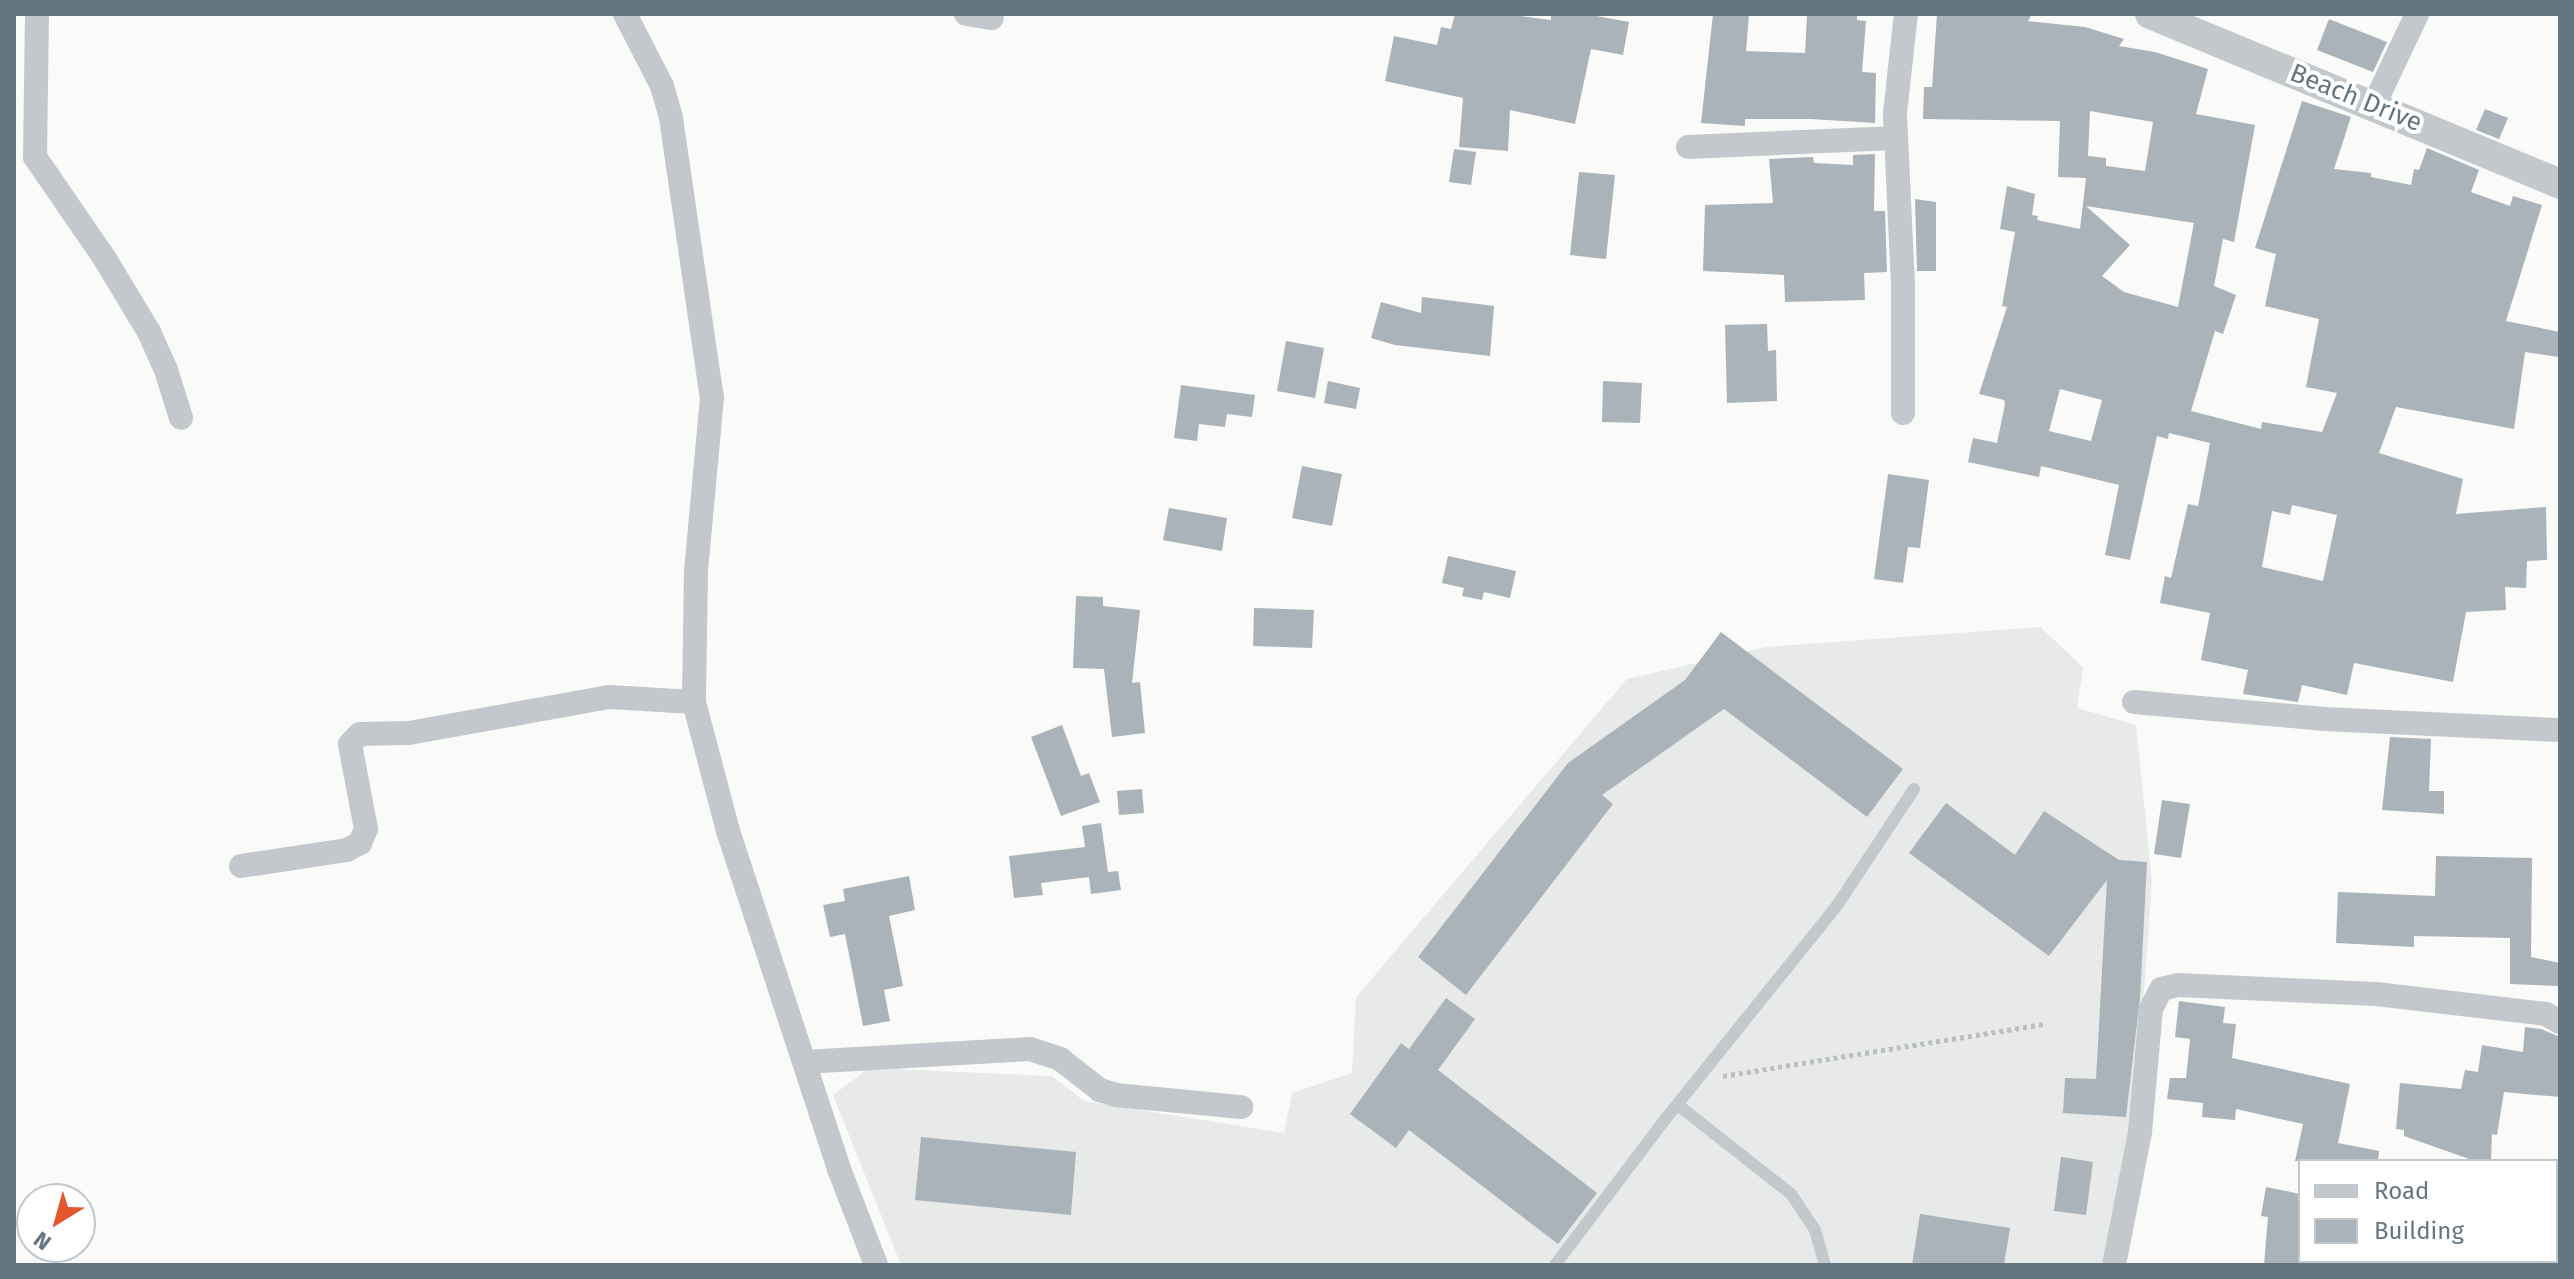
<!DOCTYPE html>
<style>
body{margin:0}
#map{position:relative;width:2574px;height:1279px;overflow:hidden;background:#fafaf8;font-family:"Fira Sans",sans-serif}
div>[style]{position:absolute}
.built>*{inset:0;background:#e8e9e9}
.building>*{inset:0;background:#aab3b9}
.path>*{height:5px;margin-top:-2.5px;transform-origin:0;background:repeating-linear-gradient(90deg,#bbbfc2 0 4px,transparent 0 8px)}
.service>*{height:12px;margin:-6px;padding:0 6px;transform-origin:6px;border-radius:6px;background:#c3c8cc}
.minor>*{height:24px;margin:-12px;padding:0 12px;transform-origin:12px;border-radius:12px;background:#c3c8cc}
.tertiary>*{height:30px;margin:-15px;padding:0 15px;transform-origin:15px;border-radius:15px;background:#c3c8cc}
span{translate:-50% -50%;white-space:nowrap;text-align:center;line-height:1.15;-webkit-text-stroke:8px #fff;paint-order:stroke}
.street-label{font-size:26px;color:#657683}
.frame{position:absolute;inset:0;border:16px solid #657683;pointer-events:none}
.legend{position:absolute;left:2298px;top:1159px;width:260px;height:104px;box-sizing:border-box;background:#fff;border:2px solid #c1c8cd;margin:0;padding:10px 14px;list-style:none;font-size:24px;color:#657683}
.legend li{display:flex;align-items:center;gap:16px;height:40px}
.legend b{width:40px;border:2px solid #c1c8cd}
.north{position:absolute;left:16px;top:1183px;width:80px;height:80px;box-sizing:border-box;background:#fff;border:2px solid #c1c8cd;border-radius:50%;rotate:217deg;font-size:22px;font-weight:700;line-height:32px;text-align:center;color:#657683}
.north::after{content:'';display:block;margin:auto;width:28px;height:36px;background:#e4572e;clip-path:polygon(50% 0,100% 100%,50% 72%,0 100%)}
</style>
<div id="map">
<div class="built">
<i style="clip-path:polygon(2040px 627px,2083px 667px,2077px 708px,2136px 725px,2152px 881px,2133px 1144px,2108px 1265px,901px 1265px,833px 1095px,869px 1068px,1052px 1076px,1084px 1101px,1284px 1133px,1292px 1093px,1352px 1073px,1356px 997px,1627px 679px,1765px 647px)"></i>
</div>
<div class="building">
<i style="clip-path:polygon(1455px 14px,1505px 14px,1551px 20px,1551px 14px,1586px 14px,1629px 22px,1623px 55px,1591px 49px,1575px 124px,1510px 110px,1508px 151px,1459px 147px,1463px 98px,1385px 81px,1394px 36px,1437px 45px,1441px 27px,1451px 29px)"></i>
<i style="clip-path:polygon(1713px 14px,1749px 14px,1746px 51px,1805px 53px,1807px 14px,1857px 14px,1857px 20px,1866px 21px,1862px 72px,1876px 73px,1875px 123px,1811px 119px,1745px 119px,1745px 126px,1701px 123px)"></i>
<i style="clip-path:polygon(evenodd,1937px 14px,2032px 14px,2028px 21px,2085px 27px,2124px 39px,2119px 46px,2155px 52px,2208px 69px,2196px 114px,2255px 125px,2234px 242px,2223px 239px,2214px 286px,2236px 295px,2223px 334px,2215px 331px,2191px 411px,2261px 429px,2262px 422px,2322px 432px,2337px 393px,2306px 387px,2319px 319px,2265px 306px,2276px 254px,2255px 248px,2302px 101px,2351px 117px,2334px 169px,2371px 173px,2371px 177px,2411px 185px,2414px 169px,2419px 170px,2427px 148px,2479px 170px,2471px 192px,2510px 206px,2513px 196px,2542px 205px,2506px 321px,2560px 332px,2560px 342px,2558px 357px,2525px 352px,2514px 429px,2396px 407px,2379px 453px,2463px 479px,2456px 514px,2546px 507px,2547px 560px,2527px 561px,2526px 588px,2505px 587px,2506px 610px,2466px 612px,2453px 682px,2354px 663px,2347px 695px,2302px 685px,2298px 702px,2243px 694px,2248px 670px,2201px 660px,2210px 613px,2160px 603px,2165px 576px,2171px 578px,2188px 504px,2198px 506px,2210px 443px,2169px 433px,2168px 439px,2157px 436px,2130px 560px,2105px 555px,2119px 485px,2041px 466px,2039px 477px,1968px 462px,1973px 438px,1997px 443px,2005px 404px,2004px 400px,1979px 394px,2007px 307px,2002px 306px,2015px 232px,2000px 229px,2007px 186px,2035px 194px,2032px 215px,2038px 216px,2037px 220px,2080px 229px,2086px 178px,2058px 177px,2060px 121px,1923px 119px,1924px 87px,1932px 87px,1937px 14px,2090px 111px,2153px 122px,2145px 171px,2106px 166px,2106px 158px,2088px 156px,2090px 111px,1937px 14px,2086px 206px,2194px 223px,2178px 307px,2124px 292px,2102px 276px,2130px 245px,2086px 206px,1937px 14px,2060px 389px,2102px 400px,2091px 441px,2049px 431px,2060px 389px,1937px 14px,2292px 505px,2337px 515px,2323px 581px,2262px 567px,2272px 511px,2290px 515px,2292px 505px)"></i>
<i style="clip-path:polygon(2329px 19px,2387px 42px,2373px 72px,2317px 50px)"></i>
<i style="clip-path:polygon(2485px 109px,2508px 118px,2499px 139px,2476px 130px)"></i>
<i style="clip-path:polygon(1454px 149px,1476px 152px,1471px 185px,1449px 182px)"></i>
<i style="clip-path:polygon(1875px 154px,1874px 211px,1885px 211px,1887px 272px,1864px 273px,1865px 300px,1785px 302px,1784px 275px,1703px 271px,1705px 205px,1773px 203px,1769px 159px,1813px 157px,1814px 163px,1853px 165px,1853px 155px)"></i>
<i style="clip-path:polygon(1579px 172px,1615px 175px,1606px 259px,1570px 255px)"></i>
<i style="clip-path:polygon(1915px 199px,1936px 202px,1936px 271px,1917px 271px)"></i>
<i style="clip-path:polygon(1422px 297px,1494px 306px,1490px 356px,1395px 345px,1371px 338px,1381px 302px,1421px 313px)"></i>
<i style="clip-path:polygon(1767px 324px,1768px 351px,1776px 350px,1777px 401px,1727px 403px,1725px 325px)"></i>
<i style="clip-path:polygon(1286px 341px,1324px 348px,1315px 398px,1277px 391px)"></i>
<i style="clip-path:polygon(1328px 381px,1360px 388px,1356px 409px,1324px 403px)"></i>
<i style="clip-path:polygon(1603px 381px,1642px 383px,1640px 423px,1602px 422px)"></i>
<i style="clip-path:polygon(1181px 385px,1255px 395px,1252px 417px,1227px 414px,1225px 427px,1199px 424px,1197px 441px,1174px 438px)"></i>
<i style="clip-path:polygon(1302px 466px,1342px 474px,1332px 526px,1292px 518px)"></i>
<i style="clip-path:polygon(1888px 474px,1929px 480px,1920px 548px,1908px 547px,1903px 583px,1874px 579px)"></i>
<i style="clip-path:polygon(1169px 508px,1227px 518px,1222px 551px,1163px 540px)"></i>
<i style="clip-path:polygon(1448px 556px,1516px 571px,1510px 598px,1484px 592px,1482px 600px,1462px 596px,1464px 588px,1442px 583px)"></i>
<i style="clip-path:polygon(1076px 596px,1103px 597px,1103px 606px,1140px 610px,1132px 683px,1140px 682px,1145px 733px,1112px 737px,1104px 669px,1073px 668px)"></i>
<i style="clip-path:polygon(1254px 608px,1314px 610px,1312px 648px,1253px 646px)"></i>
<i style="clip-path:polygon(1721px 632px,1903px 769px,1867px 817px,1724px 709px,1602px 795px,1613px 804px,1466px 995px,1418px 957px,1568px 763px,1685px 680px)"></i>
<i style="clip-path:polygon(1062px 725px,1081px 776px,1089px 773px,1100px 802px,1061px 816px,1031px 737px)"></i>
<i style="clip-path:polygon(2390px 737px,2431px 739px,2429px 791px,2444px 791px,2444px 814px,2382px 810px)"></i>
<i style="clip-path:polygon(1142px 789px,1144px 813px,1119px 815px,1117px 791px)"></i>
<i style="clip-path:polygon(2162px 800px,2190px 804px,2181px 858px,2154px 854px)"></i>
<i style="clip-path:polygon(1946px 803px,2015px 855px,2044px 811px,2119px 860px,2147px 862px,2140px 998px,2126px 1117px,2063px 1113px,2065px 1078px,2096px 1079px,2107px 880px,2049px 956px,1909px 853px)"></i>
<i style="clip-path:polygon(1101px 823px,1108px 872px,1118px 871px,1121px 890px,1091px 894px,1089px 877px,1041px 883px,1043px 895px,1014px 898px,1009px 856px,1085px 847px,1082px 826px)"></i>
<i style="clip-path:polygon(2436px 856px,2532px 858px,2531px 957px,2560px 963px,2558px 986px,2510px 984px,2510px 938px,2414px 936px,2414px 947px,2336px 943px,2338px 892px,2435px 896px)"></i>
<i style="clip-path:polygon(909px 876px,915px 910px,889px 916px,903px 986px,884px 990px,890px 1021px,863px 1026px,845px 934px,830px 937px,823px 905px,845px 901px,843px 889px)"></i>
<i style="clip-path:polygon(1446px 998px,1475px 1019px,1438px 1070px,1597px 1193px,1558px 1244px,1409px 1130px,1396px 1148px,1350px 1114px,1401px 1043px,1409px 1049px)"></i>
<i style="clip-path:polygon(2179px 1001px,2225px 1007px,2223px 1023px,2236px 1024px,2232px 1058px,2350px 1084px,2338px 1143px,2379px 1151px,2378px 1161px,2295px 1161px,2303px 1124px,2236px 1109px,2235px 1120px,2202px 1117px,2203px 1103px,2167px 1099px,2170px 1078px,2186px 1078px,2190px 1039px,2175px 1037px)"></i>
<i style="clip-path:polygon(2525px 1027px,2541px 1029px,2560px 1037px,2560px 1097px,2504px 1092px,2497px 1135px,2492px 1134px,2491px 1161px,2472px 1160px,2404px 1136px,2404px 1130px,2396px 1129px,2400px 1083px,2461px 1089px,2465px 1070px,2478px 1072px,2482px 1045px,2523px 1052px)"></i>
<i style="clip-path:polygon(921px 1137px,1076px 1152px,1071px 1215px,915px 1200px)"></i>
<i style="clip-path:polygon(2061px 1157px,2093px 1162px,2086px 1215px,2054px 1211px)"></i>
<i style="clip-path:polygon(2266px 1187px,2300px 1194px,2300px 1265px,2264px 1265px,2268px 1217px,2261px 1216px)"></i>
<i style="clip-path:polygon(1920px 1214px,2010px 1228px,2004px 1265px,1912px 1265px)"></i>
</div>
<div class="path">
<i style="left:1723px;top:1076px;width:326px;rotate:-9.2deg"></i>
</div>
<div class="service">
<i style="left:1678px;top:1105px;width:144px;rotate:38.2deg"></i>
<i style="left:1791px;top:1194px;width:43px;rotate:56.3deg"></i>
<i style="left:1815px;top:1230px;width:36px;rotate:74deg"></i>
<i style="left:1555px;top:1265px;width:179px;rotate:-52.9deg"></i>
<i style="left:1663px;top:1122px;width:280px;rotate:-51.2deg"></i>
<i style="left:1838px;top:904px;width:138px;rotate:-56.5deg"></i>
</div>
<div class="minor">
<i style="left:37px;top:14px;width:143px;rotate:90.8deg"></i>
<i style="left:35px;top:157px;width:124px;rotate:55.5deg"></i>
<i style="left:105px;top:259px;width:85px;rotate:58.9deg"></i>
<i style="left:149px;top:332px;width:42px;rotate:65.9deg"></i>
<i style="left:166px;top:370px;width:50px;rotate:72.6deg"></i>
<i style="left:625px;top:14px;width:81px;rotate:62.8deg"></i>
<i style="left:662px;top:86px;width:33px;rotate:74deg"></i>
<i style="left:671px;top:118px;width:283px;rotate:81.7deg"></i>
<i style="left:712px;top:398px;width:173px;rotate:95.3deg"></i>
<i style="left:696px;top:570px;width:132px;rotate:90.9deg"></i>
<i style="left:694px;top:702px;width:133px;rotate:75.2deg"></i>
<i style="left:728px;top:831px;width:356px;rotate:71.8deg"></i>
<i style="left:839px;top:1169px;width:103px;rotate:68.9deg"></i>
<i style="left:966px;top:14px;width:26px;rotate:9deg"></i>
<i style="left:2374px;top:105px;width:101px;rotate:-64.7deg"></i>
<i style="left:1688px;top:147px;width:208px;rotate:-2.5deg"></i>
<i style="left:1903px;top:413px;width:128px;rotate:-90deg"></i>
<i style="left:1903px;top:285px;width:172px;rotate:-92.7deg"></i>
<i style="left:1895px;top:113px;width:100px;rotate:-83.7deg"></i>
<i style="left:2134px;top:702px;width:191px;rotate:5.1deg"></i>
<i style="left:2324px;top:719px;width:236px;rotate:2.7deg"></i>
<i style="left:241px;top:866px;width:107px;rotate:-8.6deg"></i>
<i style="left:347px;top:850px;width:15px;rotate:-28deg"></i>
<i style="left:360px;top:843px;width:15px;rotate:-67deg"></i>
<i style="left:366px;top:829px;width:86px;rotate:-100.7deg"></i>
<i style="left:350px;top:744px;width:14px;rotate:-45deg"></i>
<i style="left:360px;top:734px;width:49px;rotate:-1.2deg"></i>
<i style="left:409px;top:733px;width:203px;rotate:-10.2deg"></i>
<i style="left:609px;top:697px;width:85px;rotate:3.4deg"></i>
<i style="left:804px;top:1062px;width:226px;rotate:-3.3deg"></i>
<i style="left:1030px;top:1049px;width:32px;rotate:18deg"></i>
<i style="left:1060px;top:1059px;width:51px;rotate:37.8deg"></i>
<i style="left:1100px;top:1090px;width:17px;rotate:17deg"></i>
<i style="left:1116px;top:1095px;width:126px;rotate:5.5deg"></i>
<i style="left:2114px;top:1265px;width:136px;rotate:-78.9deg"></i>
<i style="left:2140px;top:1132px;width:123px;rotate:-84.9deg"></i>
<i style="left:2151px;top:1009px;width:22px;rotate:-63deg"></i>
<i style="left:2161px;top:989px;width:17px;rotate:-13deg"></i>
<i style="left:2178px;top:985px;width:198px;rotate:2.6deg"></i>
<i style="left:2376px;top:994px;width:171px;rotate:6.7deg"></i>
<i style="left:2546px;top:1014px;width:16px;rotate:30deg"></i>
</div>
<div class="tertiary">
<i style="left:2150px;top:14px;width:444px;rotate:22.5deg"></i>
</div>
<div class="street-label">
<span style="left:2356px;top:98px;rotate:22deg">Beach Drive</span>
</div>
<div class="frame"></div>
<ul class="legend">
<li><b style="height:10px;background:#c3c8cc"></b>Road</li>
<li><b style="height:22px;background:#aab3b9"></b>Building</li>
</ul>
<div class="north">N</div>
</div>
